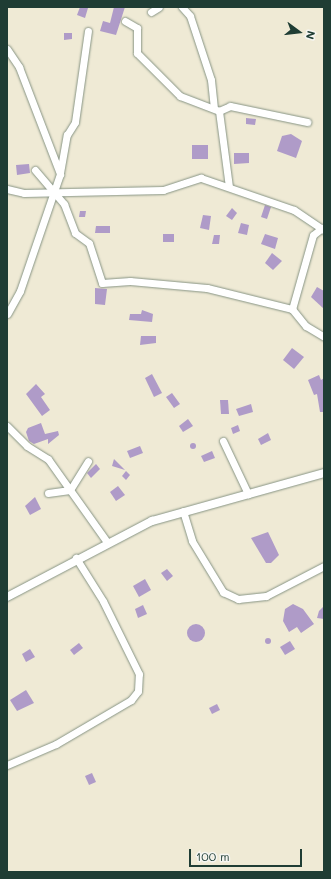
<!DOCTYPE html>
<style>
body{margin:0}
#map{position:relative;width:331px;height:879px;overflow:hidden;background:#efead5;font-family:Mali,sans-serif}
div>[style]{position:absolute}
.building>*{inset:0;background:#af9bc8}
.round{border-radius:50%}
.roads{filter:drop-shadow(0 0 1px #879484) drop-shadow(0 0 1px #879484)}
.minor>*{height:7px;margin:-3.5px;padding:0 3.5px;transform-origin:3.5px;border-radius:3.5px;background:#fff}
.tertiary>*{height:8px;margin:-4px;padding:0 4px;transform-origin:4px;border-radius:4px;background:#fff}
span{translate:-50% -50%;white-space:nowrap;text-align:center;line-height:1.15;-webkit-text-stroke:3.5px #f6f6f2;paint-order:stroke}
.frame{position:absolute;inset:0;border:8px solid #1f3d34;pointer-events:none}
.north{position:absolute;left:279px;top:12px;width:40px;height:40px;-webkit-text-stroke:3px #f6f6f2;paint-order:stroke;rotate:105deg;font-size:11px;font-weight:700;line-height:16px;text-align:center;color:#1f3d34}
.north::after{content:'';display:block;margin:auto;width:14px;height:18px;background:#1f3d34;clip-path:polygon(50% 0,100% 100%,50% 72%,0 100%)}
.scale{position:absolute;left:189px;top:849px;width:113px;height:18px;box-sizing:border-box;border:2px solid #1f3d34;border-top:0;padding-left:5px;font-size:12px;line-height:14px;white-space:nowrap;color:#1f3d34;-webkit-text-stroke:3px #f6f6f2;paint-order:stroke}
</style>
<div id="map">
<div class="building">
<i style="clip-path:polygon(80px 7px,88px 8px,85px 18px,77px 15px)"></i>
<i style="clip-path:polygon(114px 7px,125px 7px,116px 35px,100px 31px,103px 21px,110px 23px)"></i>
<i style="clip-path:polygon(64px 33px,72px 33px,72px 39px,64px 40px)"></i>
<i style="clip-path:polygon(246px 118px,256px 119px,255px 125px,246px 124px)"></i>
<i style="clip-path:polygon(291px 134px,302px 141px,296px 158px,277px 151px,282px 136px)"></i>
<i style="clip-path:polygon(192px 145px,208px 145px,208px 159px,192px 159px)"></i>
<i style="clip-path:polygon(234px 153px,249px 153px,249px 163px,234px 164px)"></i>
<i style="clip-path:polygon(29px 164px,30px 173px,17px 175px,16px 165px)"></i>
<i style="clip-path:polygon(265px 205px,271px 207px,267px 219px,261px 217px)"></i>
<i style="clip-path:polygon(232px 208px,237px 213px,232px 220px,226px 216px)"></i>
<i style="clip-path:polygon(80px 211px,86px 211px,85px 217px,79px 217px)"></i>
<i style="clip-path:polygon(203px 215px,211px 216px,209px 230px,200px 228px)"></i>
<i style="clip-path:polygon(241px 223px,249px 225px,247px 235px,238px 233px)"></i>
<i style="clip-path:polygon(96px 226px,110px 226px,110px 233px,95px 233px)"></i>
<i style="clip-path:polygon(163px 234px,174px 234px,174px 242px,163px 242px)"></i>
<i style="clip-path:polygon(265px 234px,278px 238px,275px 249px,261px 244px)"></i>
<i style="clip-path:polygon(214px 235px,220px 235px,219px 244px,212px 244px)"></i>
<i style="clip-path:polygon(272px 253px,282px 261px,273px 270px,265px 263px)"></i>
<i style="clip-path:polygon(317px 287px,324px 291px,324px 309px,311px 297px)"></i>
<i style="clip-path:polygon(95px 288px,107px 289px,105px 305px,95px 304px)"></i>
<i style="clip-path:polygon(142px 310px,153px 314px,152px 322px,129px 320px,130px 314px,141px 314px)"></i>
<i style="clip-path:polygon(141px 336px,156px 336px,156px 343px,140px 345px)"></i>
<i style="clip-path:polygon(292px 348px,304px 357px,294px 369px,283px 360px)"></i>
<i style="clip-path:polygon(152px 374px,162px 393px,154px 397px,145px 378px)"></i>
<i style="clip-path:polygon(319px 375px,321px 380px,324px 378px,324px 412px,320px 412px,317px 394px,314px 395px,308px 380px)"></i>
<i style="clip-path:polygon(36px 384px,45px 394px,41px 397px,50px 410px,42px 416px,26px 394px)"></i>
<i style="clip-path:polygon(172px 393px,180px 404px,174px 408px,166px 397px)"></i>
<i style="clip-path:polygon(220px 400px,228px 400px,229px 414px,221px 414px)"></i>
<i style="clip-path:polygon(251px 404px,253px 412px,239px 416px,236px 409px)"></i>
<i style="clip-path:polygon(188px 419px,193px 426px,183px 432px,179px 426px)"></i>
<i style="clip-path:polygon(41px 423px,45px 434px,58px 431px,59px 435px,48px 444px,48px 439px,34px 444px,29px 441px,26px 432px,28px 428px)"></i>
<i style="clip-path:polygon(238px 425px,240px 431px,233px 434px,231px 428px)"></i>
<i style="clip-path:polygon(268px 433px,271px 440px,261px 445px,258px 439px)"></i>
<i class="round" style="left:190px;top:443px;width:6px;height:6px"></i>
<i style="clip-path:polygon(140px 446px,143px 453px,130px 458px,127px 451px)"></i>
<i style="clip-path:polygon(212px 451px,215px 458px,204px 462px,201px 456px)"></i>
<i style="clip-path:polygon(114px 459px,125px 470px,112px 466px)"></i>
<i style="clip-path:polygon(96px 464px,100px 469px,91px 478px,87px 473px)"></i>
<i style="clip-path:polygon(126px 471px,130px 475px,126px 480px,122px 476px)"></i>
<i style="clip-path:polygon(118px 486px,125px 495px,116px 501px,110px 492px)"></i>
<i style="clip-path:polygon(35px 497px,41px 509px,30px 515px,25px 506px)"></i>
<i style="clip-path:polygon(268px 532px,279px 555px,271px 563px,266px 563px,251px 538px)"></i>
<i style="clip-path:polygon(167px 569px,173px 576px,167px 581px,161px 573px)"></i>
<i style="clip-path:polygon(145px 579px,151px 590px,139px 597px,133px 586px)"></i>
<i style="clip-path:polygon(293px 604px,303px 609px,314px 624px,301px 633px,297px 627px,289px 632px,283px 621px,285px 609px)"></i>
<i style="clip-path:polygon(143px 605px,147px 614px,138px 618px,135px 609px)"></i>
<i style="clip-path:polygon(324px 606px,324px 619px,317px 618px,319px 611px)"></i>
<i class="round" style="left:187px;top:624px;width:18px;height:18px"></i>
<i class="round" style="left:265px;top:638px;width:6px;height:6px"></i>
<i style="clip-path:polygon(290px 641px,295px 649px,285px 655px,280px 647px)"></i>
<i style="clip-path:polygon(79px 643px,83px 648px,74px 655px,70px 650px)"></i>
<i style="clip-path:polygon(30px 649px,35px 657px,26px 662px,22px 654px)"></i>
<i style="clip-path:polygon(26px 690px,34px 703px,17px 711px,10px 700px)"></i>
<i style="clip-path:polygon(217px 704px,220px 710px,212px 714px,209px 708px)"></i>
<i style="clip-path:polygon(92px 773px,96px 782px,89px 785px,85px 776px)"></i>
</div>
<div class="roads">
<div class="minor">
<i style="left:182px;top:7px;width:12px;rotate:48deg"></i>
<i style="left:190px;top:16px;width:67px;rotate:71.8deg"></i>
<i style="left:211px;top:80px;width:28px;rotate:84deg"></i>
<i style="left:151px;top:12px;width:9px;rotate:-32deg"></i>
<i style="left:125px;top:21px;width:14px;rotate:30deg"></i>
<i style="left:137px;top:28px;width:25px;rotate:90deg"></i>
<i style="left:137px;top:53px;width:61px;rotate:45deg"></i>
<i style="left:180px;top:96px;width:42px;rotate:21deg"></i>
<i style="left:7px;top:49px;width:22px;rotate:56deg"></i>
<i style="left:19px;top:67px;width:115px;rotate:69deg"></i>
<i style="left:60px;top:174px;width:124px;rotate:108.9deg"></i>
<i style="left:20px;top:291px;width:26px;rotate:119deg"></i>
<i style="left:35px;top:170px;width:45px;rotate:49.5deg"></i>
<i style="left:64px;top:204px;width:31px;rotate:69deg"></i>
<i style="left:75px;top:233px;width:17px;rotate:36deg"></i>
<i style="left:89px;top:243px;width:42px;rotate:72deg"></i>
<i style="left:102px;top:283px;width:28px;rotate:-4deg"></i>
<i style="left:130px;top:281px;width:77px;rotate:5.2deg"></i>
<i style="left:207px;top:288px;width:88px;rotate:13.9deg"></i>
<i style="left:60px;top:173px;width:39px;rotate:-80deg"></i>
<i style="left:67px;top:135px;width:15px;rotate:-58deg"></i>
<i style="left:75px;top:122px;width:92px;rotate:-81.9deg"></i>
<i style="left:229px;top:187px;width:77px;rotate:-97.5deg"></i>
<i style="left:219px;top:111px;width:12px;rotate:-24deg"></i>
<i style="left:230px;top:106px;width:79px;rotate:11.7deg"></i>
<i style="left:7px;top:189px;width:17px;rotate:13deg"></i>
<i style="left:24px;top:193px;width:139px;rotate:-1.2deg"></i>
<i style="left:163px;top:190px;width:40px;rotate:-18deg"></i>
<i style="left:201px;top:178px;width:98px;rotate:19deg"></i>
<i style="left:294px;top:210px;width:36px;rotate:34deg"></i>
<i style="left:322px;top:228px;width:11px;rotate:142deg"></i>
<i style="left:313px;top:235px;width:77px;rotate:105.8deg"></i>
<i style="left:292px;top:309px;width:22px;rotate:51deg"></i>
<i style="left:306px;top:326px;width:21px;rotate:31deg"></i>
<i style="left:7px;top:426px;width:28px;rotate:45deg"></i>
<i style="left:27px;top:446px;width:25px;rotate:32deg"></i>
<i style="left:48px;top:459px;width:102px;rotate:54.6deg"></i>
<i style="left:223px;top:441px;width:59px;rotate:64.7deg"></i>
<i style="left:48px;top:493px;width:22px;rotate:-8deg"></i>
<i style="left:70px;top:490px;width:34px;rotate:-58deg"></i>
<i style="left:183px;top:511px;width:31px;rotate:73deg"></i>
<i style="left:192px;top:541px;width:60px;rotate:58.7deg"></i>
<i style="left:223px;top:592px;width:17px;rotate:25deg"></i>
<i style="left:238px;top:599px;width:28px;rotate:-6deg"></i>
<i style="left:266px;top:596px;width:65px;rotate:-27.3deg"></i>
<i style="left:7px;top:765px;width:53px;rotate:-23.2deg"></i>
<i style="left:56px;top:744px;width:87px;rotate:-30.4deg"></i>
<i style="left:131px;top:700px;width:11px;rotate:-52deg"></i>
<i style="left:138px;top:691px;width:17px;rotate:-87deg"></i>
<i style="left:139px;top:674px;width:81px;rotate:-116.3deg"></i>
<i style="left:103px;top:601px;width:51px;rotate:-122.1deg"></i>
</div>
<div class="tertiary">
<i style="left:7px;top:597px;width:164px;rotate:-27.7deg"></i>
<i style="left:152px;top:521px;width:179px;rotate:-15.6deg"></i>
</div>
</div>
<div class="frame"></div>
<div class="north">N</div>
<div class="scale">100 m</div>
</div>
